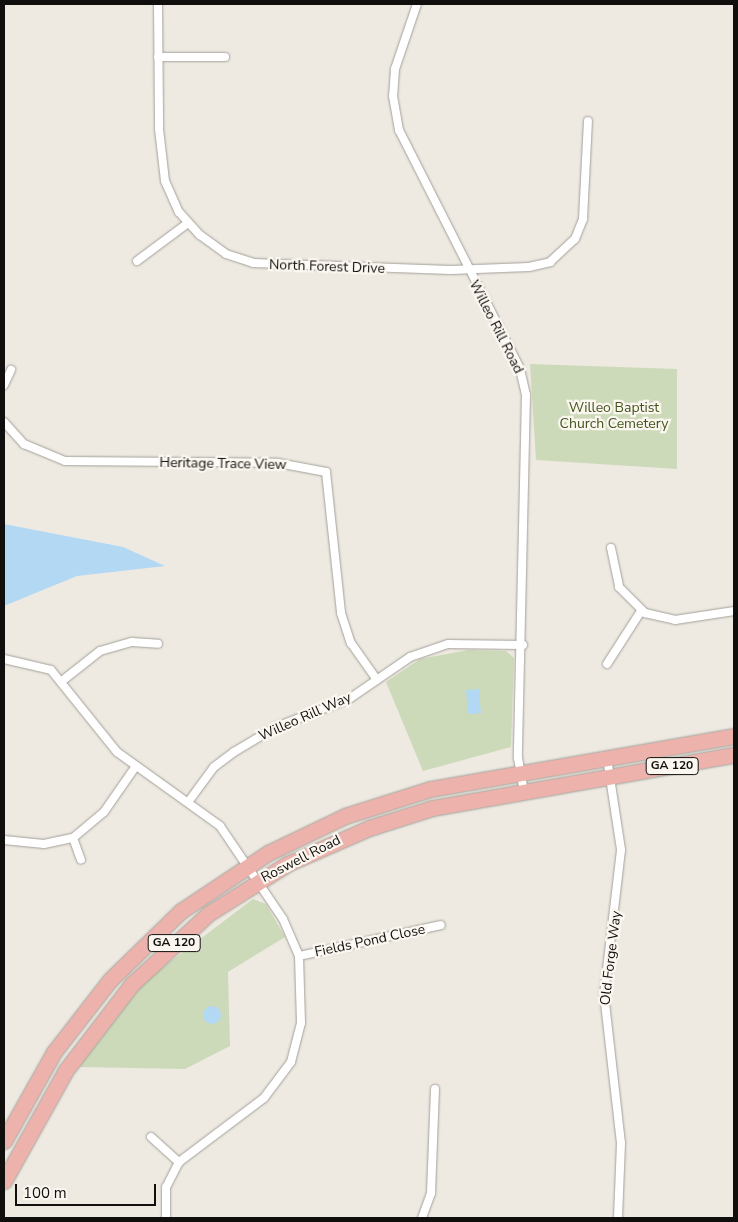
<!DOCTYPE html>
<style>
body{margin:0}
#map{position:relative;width:738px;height:1222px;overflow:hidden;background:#eeeae2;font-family:"Nunito Sans",sans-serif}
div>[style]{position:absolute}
.green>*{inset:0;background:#cddaba}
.water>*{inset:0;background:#b3d8f3}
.round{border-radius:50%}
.roads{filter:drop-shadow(0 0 1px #a3a099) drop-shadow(0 0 1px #a3a099)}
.street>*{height:8px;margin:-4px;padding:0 4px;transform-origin:4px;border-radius:4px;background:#fff}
.highway>*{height:15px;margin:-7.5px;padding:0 7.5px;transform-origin:7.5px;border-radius:7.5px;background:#edb2ac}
span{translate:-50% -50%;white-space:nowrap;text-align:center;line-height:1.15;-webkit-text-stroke:4.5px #fbf7f0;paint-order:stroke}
.shield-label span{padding:1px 4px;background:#fbf7f0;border:1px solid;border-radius:4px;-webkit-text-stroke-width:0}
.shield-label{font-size:12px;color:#110f0d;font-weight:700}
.street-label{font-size:14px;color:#110f0d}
.park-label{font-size:14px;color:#42551d}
.frame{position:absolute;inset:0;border:5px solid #110f0d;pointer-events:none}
.scale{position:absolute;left:15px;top:1184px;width:141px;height:22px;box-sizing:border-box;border:2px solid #110f0d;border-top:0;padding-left:6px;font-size:15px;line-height:18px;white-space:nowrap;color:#110f0d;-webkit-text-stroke:4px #fbf7f0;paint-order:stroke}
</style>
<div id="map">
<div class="green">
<i style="clip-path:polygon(530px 364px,677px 369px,677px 469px,536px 460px)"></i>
<i style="clip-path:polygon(468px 650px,506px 651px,514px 658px,511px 747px,423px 771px,386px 682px,420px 659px)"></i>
<i style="clip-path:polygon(253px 899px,266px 904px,285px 937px,228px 972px,230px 1046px,185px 1069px,79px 1067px,146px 980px)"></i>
</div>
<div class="water">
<i style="clip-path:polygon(4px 524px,123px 547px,165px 566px,77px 576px,4px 606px)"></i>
<i style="clip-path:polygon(479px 689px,481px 713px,468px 714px,466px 690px)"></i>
<i class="round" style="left:203px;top:1006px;width:18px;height:18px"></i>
</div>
<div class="roads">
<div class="street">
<i style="left:158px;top:4px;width:125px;rotate:89.5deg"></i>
<i style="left:159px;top:129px;width:52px;rotate:83.4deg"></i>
<i style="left:165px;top:181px;width:34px;rotate:66deg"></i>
<i style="left:179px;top:212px;width:31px;rotate:48deg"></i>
<i style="left:200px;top:235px;width:32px;rotate:36deg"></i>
<i style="left:226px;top:254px;width:28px;rotate:18deg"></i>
<i style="left:253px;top:263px;width:198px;rotate:2deg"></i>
<i style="left:451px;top:270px;width:78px;rotate:-2.2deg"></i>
<i style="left:529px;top:267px;width:22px;rotate:-13deg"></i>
<i style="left:550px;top:262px;width:34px;rotate:-43deg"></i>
<i style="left:575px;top:239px;width:22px;rotate:-68deg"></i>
<i style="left:583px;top:219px;width:98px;rotate:-87.1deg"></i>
<i style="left:417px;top:4px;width:69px;rotate:108.7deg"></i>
<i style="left:395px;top:69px;width:27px;rotate:94deg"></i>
<i style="left:393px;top:96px;width:35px;rotate:80deg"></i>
<i style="left:399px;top:130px;width:268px;rotate:63.1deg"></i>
<i style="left:520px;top:369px;width:27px;rotate:77deg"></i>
<i style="left:526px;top:395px;width:363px;rotate:91.3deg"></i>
<i style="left:518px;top:758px;width:34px;rotate:80deg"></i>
<i style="left:158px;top:57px;width:67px"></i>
<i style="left:137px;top:261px;width:64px;rotate:-36.7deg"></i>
<i style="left:4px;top:385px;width:17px;rotate:-65deg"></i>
<i style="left:4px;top:422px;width:30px;rotate:48deg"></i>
<i style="left:24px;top:444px;width:44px;rotate:22.5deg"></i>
<i style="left:65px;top:461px;width:213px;rotate:0.5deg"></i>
<i style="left:278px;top:463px;width:49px;rotate:10.6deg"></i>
<i style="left:326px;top:472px;width:142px;rotate:83.9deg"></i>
<i style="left:341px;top:613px;width:32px;rotate:72deg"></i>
<i style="left:351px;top:643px;width:45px;rotate:54.9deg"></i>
<i style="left:611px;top:548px;width:40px;rotate:78deg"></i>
<i style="left:619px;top:587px;width:37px;rotate:45deg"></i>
<i style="left:645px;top:613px;width:31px;rotate:13deg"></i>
<i style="left:675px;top:620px;width:60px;rotate:-8.7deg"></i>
<i style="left:4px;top:659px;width:48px;rotate:13.2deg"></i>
<i style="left:51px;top:670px;width:105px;rotate:51.2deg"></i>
<i style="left:117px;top:752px;width:127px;rotate:35.7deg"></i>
<i style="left:220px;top:826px;width:112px;rotate:55.9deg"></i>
<i style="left:283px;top:919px;width:40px;rotate:66.6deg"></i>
<i style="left:299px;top:956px;width:67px;rotate:88.3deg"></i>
<i style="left:301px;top:1023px;width:40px;rotate:104.4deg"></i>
<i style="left:291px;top:1062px;width:45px;rotate:126.9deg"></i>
<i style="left:264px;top:1098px;width:106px;rotate:143deg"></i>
<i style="left:179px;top:1162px;width:28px;rotate:117deg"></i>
<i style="left:166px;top:1187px;width:31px;rotate:90deg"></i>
<i style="left:607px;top:664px;width:63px;rotate:-57.3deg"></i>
<i style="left:62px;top:681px;width:48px;rotate:-38.3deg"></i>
<i style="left:100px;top:651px;width:33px;rotate:-16deg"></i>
<i style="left:132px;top:642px;width:26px;rotate:4deg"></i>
<i style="left:607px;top:758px;width:93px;rotate:81.3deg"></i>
<i style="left:621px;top:850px;width:145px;rotate:96.7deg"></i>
<i style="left:604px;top:994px;width:150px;rotate:83.5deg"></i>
<i style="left:621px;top:1143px;width:75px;rotate:92.3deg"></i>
<i style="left:189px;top:801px;width:42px;rotate:-53.7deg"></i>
<i style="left:214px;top:767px;width:25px;rotate:-37deg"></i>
<i style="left:234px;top:752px;width:49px;rotate:-30.8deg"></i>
<i style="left:276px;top:727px;width:78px;rotate:-21deg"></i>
<i style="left:349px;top:699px;width:74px;rotate:-34.5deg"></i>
<i style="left:410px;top:657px;width:40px;rotate:-18.9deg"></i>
<i style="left:448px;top:644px;width:75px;rotate:0.8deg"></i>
<i style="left:73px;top:838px;width:23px;rotate:70deg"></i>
<i style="left:4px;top:840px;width:40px;rotate:5.7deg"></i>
<i style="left:44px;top:844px;width:30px;rotate:-12deg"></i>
<i style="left:73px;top:838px;width:40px;rotate:-40deg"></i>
<i style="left:104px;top:812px;width:56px;rotate:-55.2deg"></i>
<i style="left:299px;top:956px;width:145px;rotate:-12.3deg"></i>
<i style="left:151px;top:1137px;width:38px;rotate:42deg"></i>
<i style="left:422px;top:1218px;width:27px;rotate:-70deg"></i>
<i style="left:431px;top:1193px;width:104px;rotate:-87.8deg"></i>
</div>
<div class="highway">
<i style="left:4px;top:1141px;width:102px;rotate:-60.7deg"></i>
<i style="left:54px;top:1052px;width:91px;rotate:-52.1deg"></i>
<i style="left:110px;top:980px;width:99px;rotate:-44.2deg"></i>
<i style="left:181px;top:911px;width:105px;rotate:-33.7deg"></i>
<i style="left:268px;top:853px;width:85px;rotate:-25.7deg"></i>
<i style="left:345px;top:816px;width:89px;rotate:-17.6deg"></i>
<i style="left:430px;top:789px;width:309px;rotate:-9.9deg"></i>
<i style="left:4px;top:1181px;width:127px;rotate:-60.8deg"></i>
<i style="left:66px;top:1070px;width:108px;rotate:-52.5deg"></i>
<i style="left:132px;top:984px;width:103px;rotate:-42.6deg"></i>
<i style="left:208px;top:914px;width:93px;rotate:-32.3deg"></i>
<i style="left:287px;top:864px;width:90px;rotate:-23.7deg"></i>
<i style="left:369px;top:828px;width:66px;rotate:-17.6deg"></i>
<i style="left:432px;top:808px;width:307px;rotate:-10deg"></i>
</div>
</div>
<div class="shield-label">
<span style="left:672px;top:766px">GA 120</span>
<span style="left:174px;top:943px">GA 120</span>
</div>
<div class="street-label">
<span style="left:327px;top:267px;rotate:2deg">North Forest Drive</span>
<span style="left:496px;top:327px;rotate:63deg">Willeo Rill Road</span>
<span style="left:223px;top:464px;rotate:1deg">Heritage Trace View</span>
<span style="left:305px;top:717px;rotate:-24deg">Willeo Rill Way</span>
<span style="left:301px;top:859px;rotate:-27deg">Roswell Road</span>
<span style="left:370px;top:941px;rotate:-12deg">Fields Pond Close</span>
<span style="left:611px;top:958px;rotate:-83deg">Old Forge Way</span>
</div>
<div class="park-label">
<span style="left:614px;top:416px">Willeo Baptist<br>Church Cemetery</span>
</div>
<div class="frame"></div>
<div class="scale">100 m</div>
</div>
